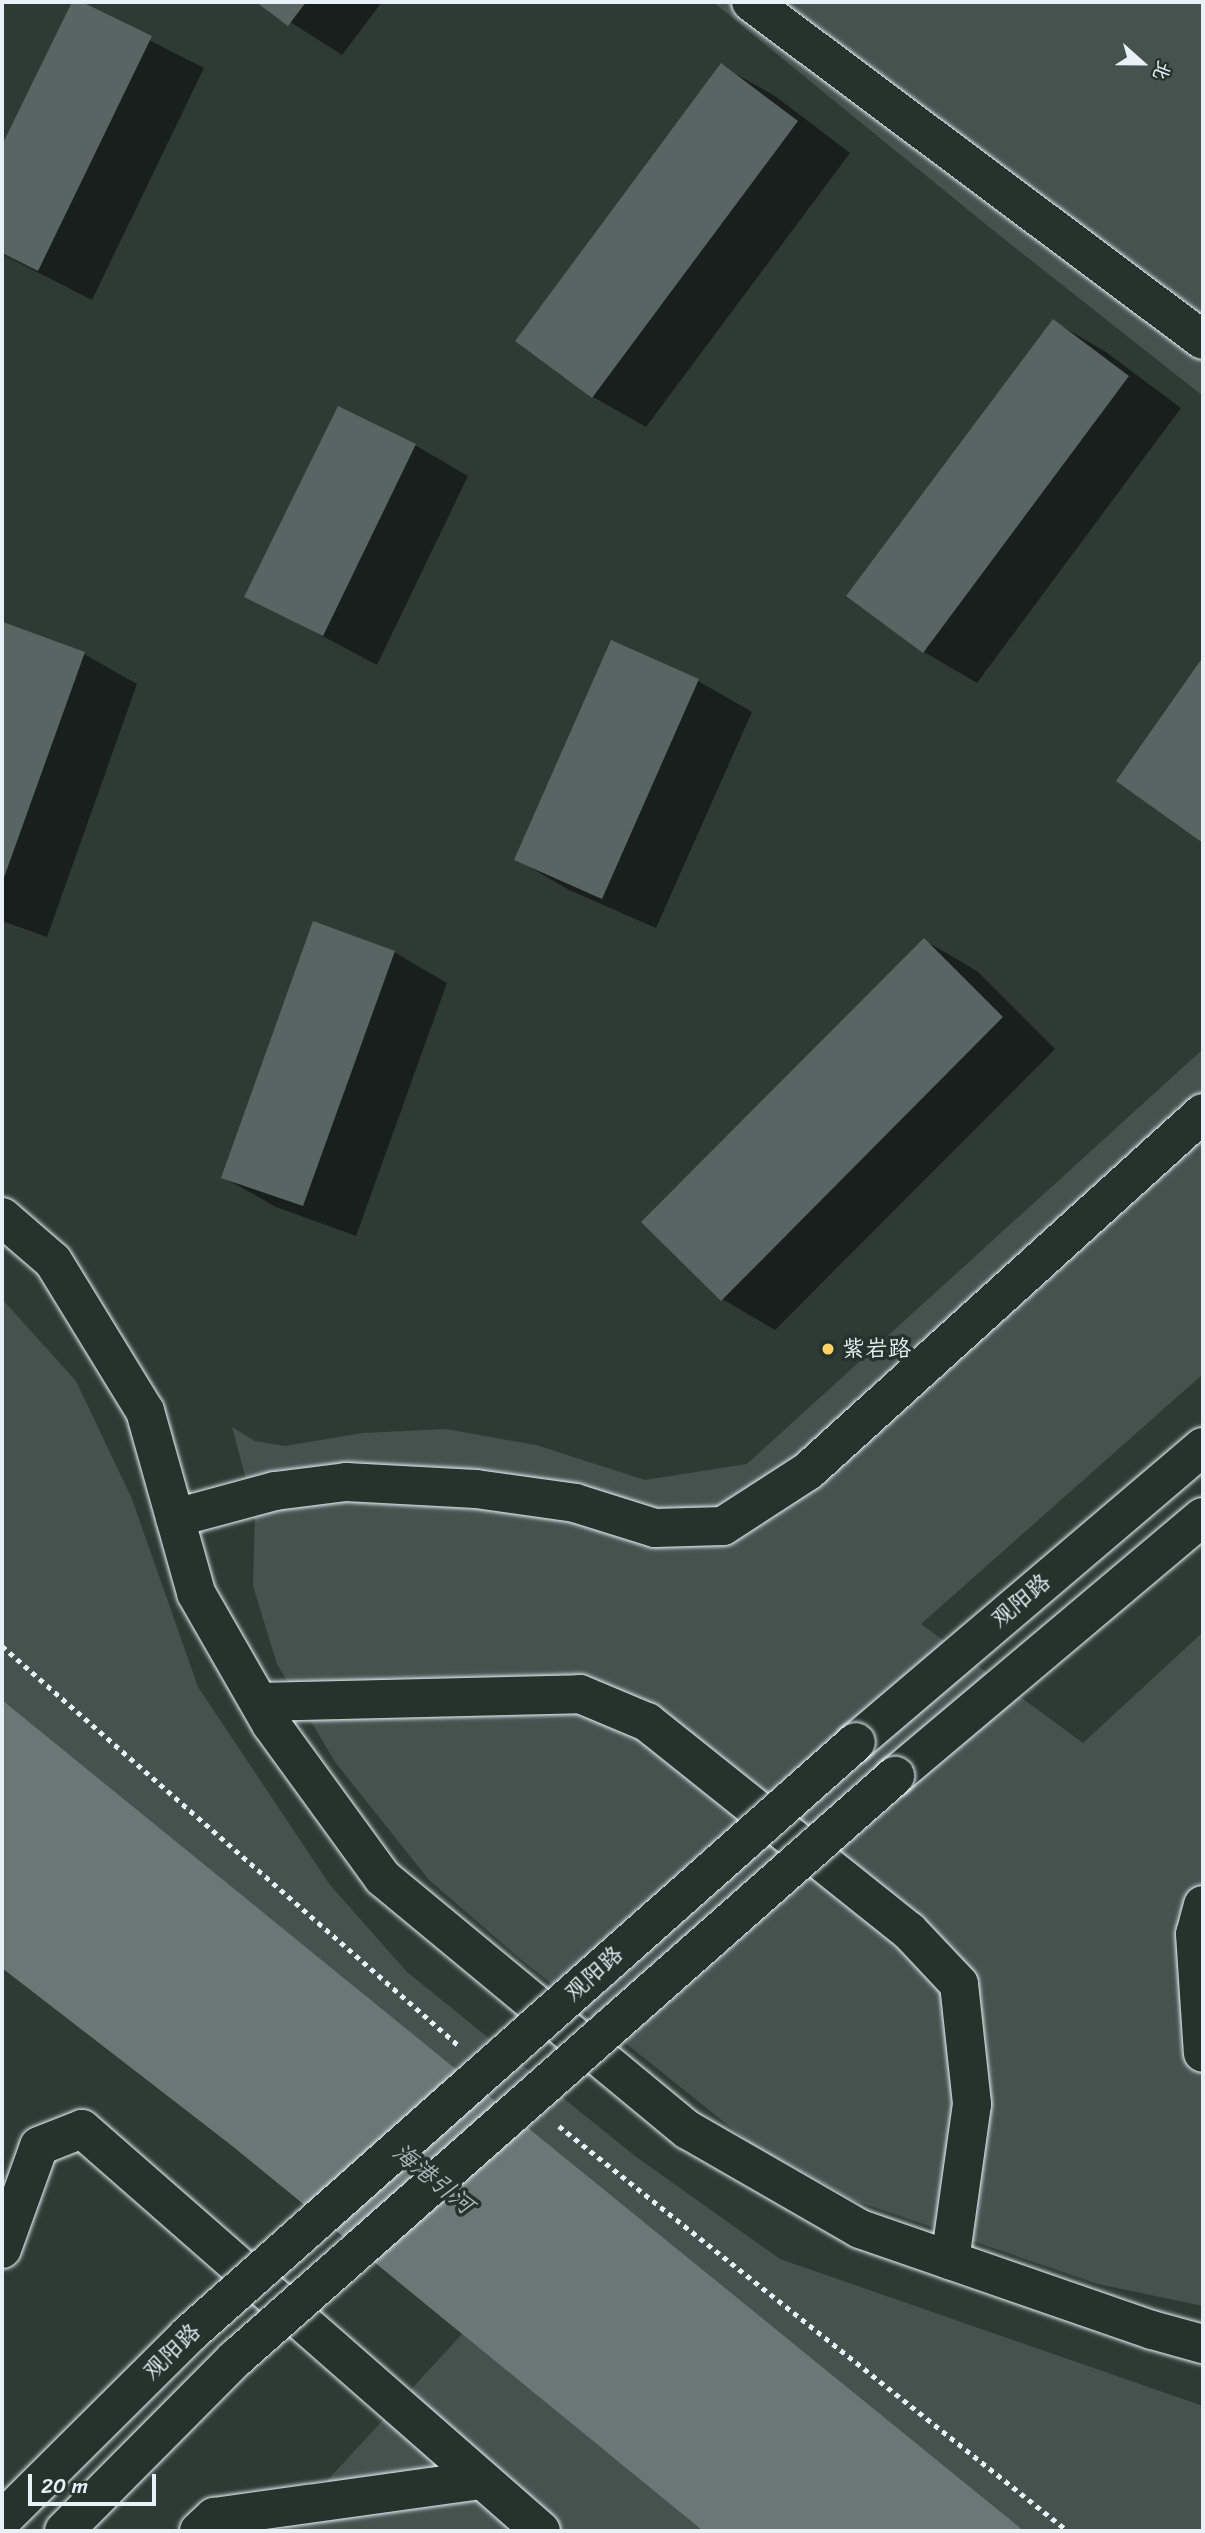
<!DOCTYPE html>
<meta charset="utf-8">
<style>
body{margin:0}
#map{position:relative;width:1205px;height:2533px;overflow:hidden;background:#2e3b35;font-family:Sriracha,"LXGW WenKai TC",sans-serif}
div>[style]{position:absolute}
.green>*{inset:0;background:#45524e}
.water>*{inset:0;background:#6b7775}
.shadow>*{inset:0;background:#0007}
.building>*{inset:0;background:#596563}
.path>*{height:4.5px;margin-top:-2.25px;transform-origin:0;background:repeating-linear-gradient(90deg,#e8f1f8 0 5px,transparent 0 10px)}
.roads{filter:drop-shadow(0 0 2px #e8f1f8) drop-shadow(0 0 2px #e8f1f8)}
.minor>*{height:38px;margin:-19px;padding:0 19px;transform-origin:19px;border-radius:19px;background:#26332d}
.bridges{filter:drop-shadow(0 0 2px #e8f1f8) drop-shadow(0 0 2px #e8f1f8)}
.minor-bridge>*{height:38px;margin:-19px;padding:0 19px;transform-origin:19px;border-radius:19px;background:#26332d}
.dots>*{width:19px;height:19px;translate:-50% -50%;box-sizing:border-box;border:4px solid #26332d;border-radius:50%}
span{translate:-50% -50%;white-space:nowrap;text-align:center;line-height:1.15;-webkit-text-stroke:7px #26332d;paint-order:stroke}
.poi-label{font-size:23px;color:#e8f1f8}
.left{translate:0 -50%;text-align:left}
.street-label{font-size:23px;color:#e8f1f8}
.water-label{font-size:24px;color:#b0babd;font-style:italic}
.frame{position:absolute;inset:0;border:4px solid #e8f1f8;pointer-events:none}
.north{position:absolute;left:1107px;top:28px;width:70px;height:70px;-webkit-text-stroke:5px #26332d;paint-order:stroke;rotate:111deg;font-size:19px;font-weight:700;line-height:28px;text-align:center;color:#e8f1f8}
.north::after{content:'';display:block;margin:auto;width:24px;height:32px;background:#e8f1f8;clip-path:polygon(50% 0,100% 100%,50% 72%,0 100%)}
.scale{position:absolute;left:28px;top:2474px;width:128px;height:32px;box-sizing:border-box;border:4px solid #e8f1f8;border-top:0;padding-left:9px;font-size:21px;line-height:24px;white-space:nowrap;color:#e8f1f8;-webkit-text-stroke:5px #26332d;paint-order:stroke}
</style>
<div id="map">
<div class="green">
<i style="clip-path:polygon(713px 2px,1203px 2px,1203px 396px,999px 235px)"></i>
<i style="clip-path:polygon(1203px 1049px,1203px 1374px,921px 1624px,1083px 1743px,1203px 1632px,1203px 2306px,1098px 2284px,853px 2200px,749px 2142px,518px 1957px,429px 1880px,335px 1762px,277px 1664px,253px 1586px,255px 1513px,232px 1427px,255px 1441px,285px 1446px,363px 1433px,446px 1429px,536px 1445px,645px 1480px,747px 1464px)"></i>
<i style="clip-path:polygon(2px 1299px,76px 1381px,132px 1499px,198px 1687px,330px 1885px,407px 1972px,635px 2156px,780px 2259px,1203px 2406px,1203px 2531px,1024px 2531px,2px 1700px)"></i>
<i style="clip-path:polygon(462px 2334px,703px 2531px,281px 2531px)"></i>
</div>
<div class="water">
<i style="clip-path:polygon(2px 1700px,1024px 2531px,703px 2531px,231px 2145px,2px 1968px)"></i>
</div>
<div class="shadow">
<i style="clip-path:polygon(74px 2px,204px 68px,92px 300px,2px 254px,2px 149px)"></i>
<i style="clip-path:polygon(259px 2px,382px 2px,342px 55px)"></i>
<i style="clip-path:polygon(722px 66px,775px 96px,850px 153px,646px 427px,593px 397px)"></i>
<i style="clip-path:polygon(1053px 321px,1106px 352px,1181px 408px,977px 683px,924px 652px,848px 595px)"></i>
<i style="clip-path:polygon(415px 445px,468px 476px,377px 665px,247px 596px)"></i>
<i style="clip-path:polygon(4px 625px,84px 654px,137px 684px,47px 937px,2px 921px)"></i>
<i style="clip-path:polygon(612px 643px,698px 681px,752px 712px,656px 928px,569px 890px,516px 859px)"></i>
<i style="clip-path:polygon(1203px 660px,1203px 841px,1118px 781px)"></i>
<i style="clip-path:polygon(924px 940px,977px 971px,1055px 1049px,775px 1330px,722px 1299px)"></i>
<i style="clip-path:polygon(394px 952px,447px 983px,356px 1236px,276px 1207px,223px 1177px)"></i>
</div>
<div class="building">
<i style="clip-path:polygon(72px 2px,82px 2px,152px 36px,38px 271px,2px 253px,2px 145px)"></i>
<i style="clip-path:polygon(256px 2px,306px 2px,288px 26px)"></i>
<i style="clip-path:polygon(721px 63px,798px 121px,592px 398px,515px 341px)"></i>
<i style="clip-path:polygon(1053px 319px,1129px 376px,923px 653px,846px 596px)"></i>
<i style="clip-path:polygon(338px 406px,416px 444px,323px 636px,244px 597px)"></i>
<i style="clip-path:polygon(3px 622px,85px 652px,2px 883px,2px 625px)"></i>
<i style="clip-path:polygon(611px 640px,699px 679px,602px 899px,514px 860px)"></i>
<i style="clip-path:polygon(1203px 657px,1203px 843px,1116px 781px)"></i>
<i style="clip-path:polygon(313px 921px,395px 951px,303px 1206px,221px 1178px)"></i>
<i style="clip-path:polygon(924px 938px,1003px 1017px,721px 1301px,641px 1222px)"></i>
</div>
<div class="path">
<i style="left:2px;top:1646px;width:605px;rotate:41.18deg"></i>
<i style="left:559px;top:2126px;width:650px;rotate:38.51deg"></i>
</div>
<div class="roads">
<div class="minor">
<i style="left:751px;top:2px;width:564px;rotate:36.79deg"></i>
<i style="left:2px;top:1217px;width:67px;rotate:40.8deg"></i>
<i style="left:53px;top:1261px;width:176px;rotate:58.5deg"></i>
<i style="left:145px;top:1411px;width:189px;rotate:74.3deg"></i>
<i style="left:196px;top:1593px;width:151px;rotate:60.2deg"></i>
<i style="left:271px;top:1724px;width:190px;rotate:54deg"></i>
<i style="left:383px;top:1878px;width:396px;rotate:39.6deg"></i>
<i style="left:688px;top:2130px;width:198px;rotate:29.9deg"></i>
<i style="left:860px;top:2229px;width:309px;rotate:19.1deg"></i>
<i style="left:1152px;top:2330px;width:53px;rotate:15.4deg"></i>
<i style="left:175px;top:1518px;width:104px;rotate:-15.1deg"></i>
<i style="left:275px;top:1491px;width:72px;rotate:-7.2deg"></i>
<i style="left:346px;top:1482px;width:130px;rotate:3.1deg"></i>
<i style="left:476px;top:1489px;width:100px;rotate:8deg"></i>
<i style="left:575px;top:1503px;width:84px;rotate:17.4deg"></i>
<i style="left:655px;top:1528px;width:68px;rotate:-1.7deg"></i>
<i style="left:723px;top:1526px;width:101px;rotate:-32.9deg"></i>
<i style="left:808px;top:1471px;width:533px;rotate:-42.19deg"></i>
<i style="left:259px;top:1702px;width:321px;rotate:-1.4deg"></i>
<i style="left:580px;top:1694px;width:73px;rotate:22.7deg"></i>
<i style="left:647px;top:1722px;width:335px;rotate:38.6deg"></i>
<i style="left:909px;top:1931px;width:73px;rotate:46.7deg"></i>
<i style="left:959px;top:1984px;width:121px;rotate:83.8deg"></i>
<i style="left:972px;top:2104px;width:158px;rotate:98deg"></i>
<i style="left:856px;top:1742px;width:455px;rotate:-40.4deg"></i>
<i style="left:895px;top:1776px;width:402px;rotate:-40.1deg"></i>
<i style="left:1203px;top:1905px;width:30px;rotate:105deg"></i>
<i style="left:1195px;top:1934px;width:119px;rotate:86.2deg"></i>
<i style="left:2px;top:2249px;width:109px;rotate:-70.2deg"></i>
<i style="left:39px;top:2146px;width:46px;rotate:-21.6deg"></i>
<i style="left:82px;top:2129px;width:610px;rotate:41.21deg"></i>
<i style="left:199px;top:2531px;width:21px;rotate:-43deg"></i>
<i style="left:214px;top:2517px;width:268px;rotate:-7.9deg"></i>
</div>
</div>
<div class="bridges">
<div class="minor-bridge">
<i style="left:2px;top:2520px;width:262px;rotate:-44.8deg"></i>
<i style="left:188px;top:2335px;width:893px;rotate:-41.6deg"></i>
<i style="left:64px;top:2531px;width:243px;rotate:-45.2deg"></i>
<i style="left:235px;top:2359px;width:881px;rotate:-41.46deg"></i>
</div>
</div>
<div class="dots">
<i style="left:828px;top:1349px;background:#ffd166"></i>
</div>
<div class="poi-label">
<span class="left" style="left:842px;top:1349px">紫岩路</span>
</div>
<div class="street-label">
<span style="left:1021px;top:1601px;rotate:-40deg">观阳路</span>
<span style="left:594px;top:1974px;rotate:-42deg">观阳路</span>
<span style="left:172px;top:2352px;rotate:-44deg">观阳路</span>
</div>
<div class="water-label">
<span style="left:433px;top:2179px;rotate:39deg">海港引河</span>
</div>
<div class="frame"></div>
<div class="north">北</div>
<div class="scale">20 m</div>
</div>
